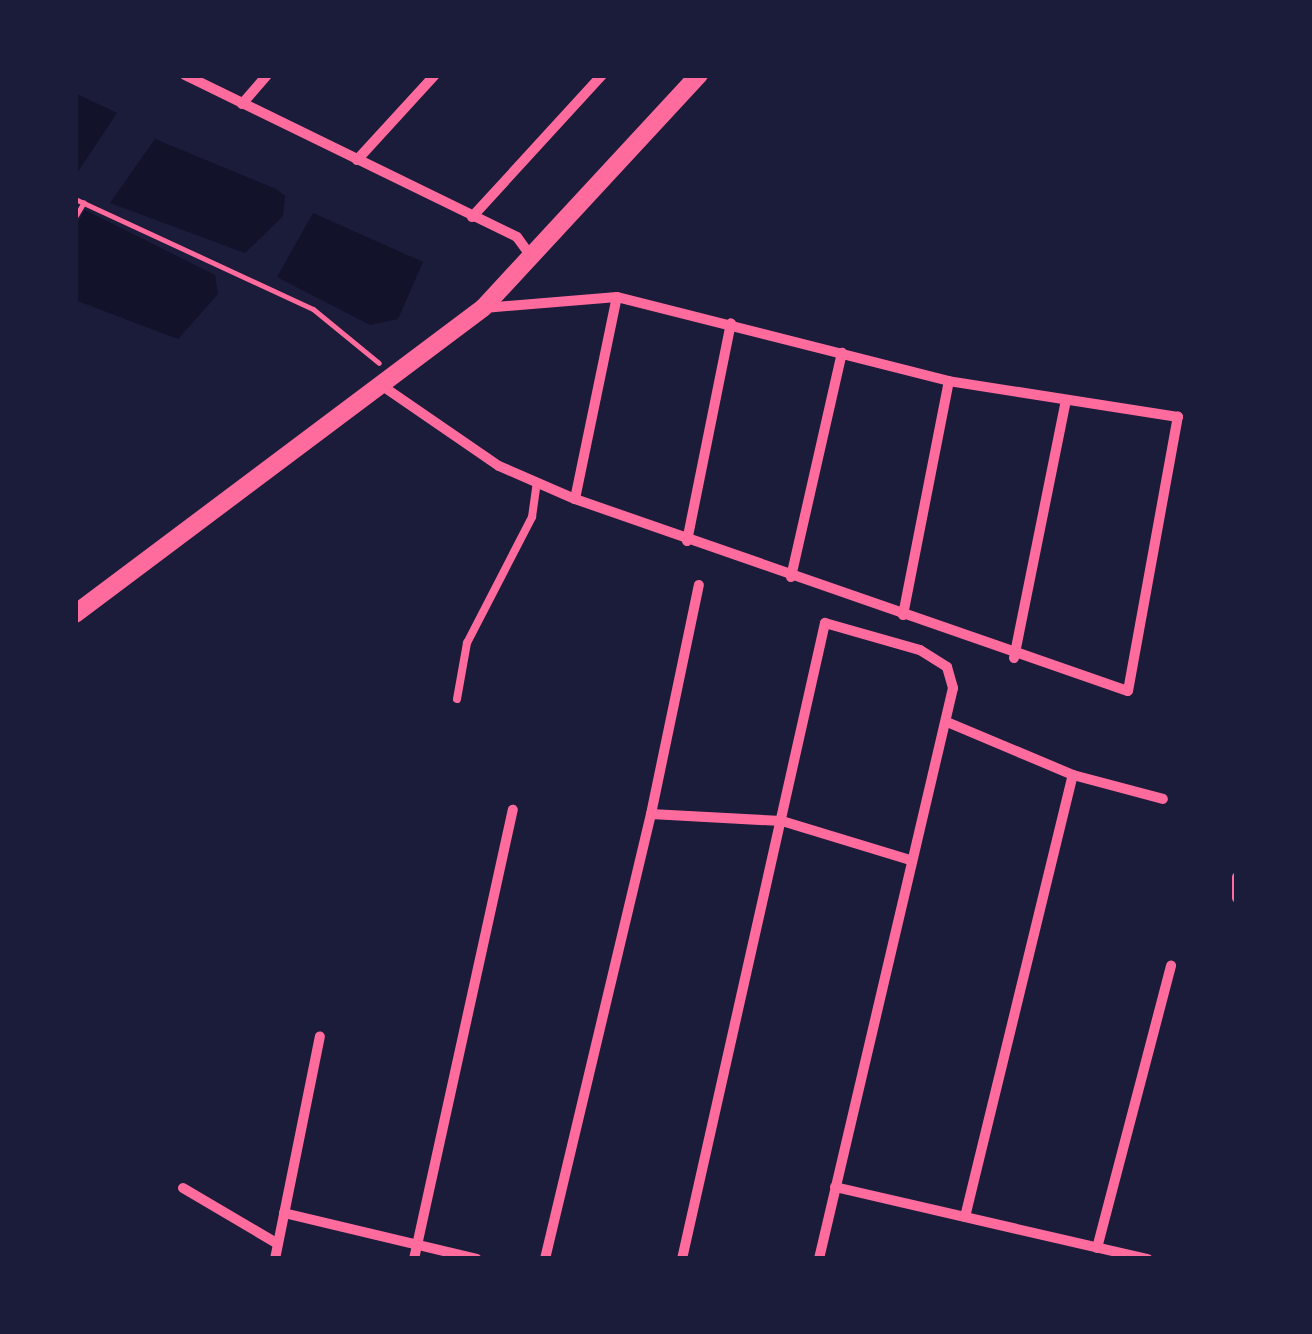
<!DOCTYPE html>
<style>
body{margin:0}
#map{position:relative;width:1312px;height:1334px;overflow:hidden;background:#1b1b3a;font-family:"IBM Plex Sans",sans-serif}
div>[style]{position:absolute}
.water>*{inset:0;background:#12122b}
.path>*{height:5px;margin:-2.5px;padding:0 2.5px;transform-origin:2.5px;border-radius:2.5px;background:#ff6b9d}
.service>*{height:8px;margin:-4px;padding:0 4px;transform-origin:4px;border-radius:4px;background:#ff6b9d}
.minor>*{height:10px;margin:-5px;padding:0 5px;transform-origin:5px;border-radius:5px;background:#ff6b9d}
.tertiary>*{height:18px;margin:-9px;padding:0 9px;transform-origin:9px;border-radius:9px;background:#ff6b9d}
span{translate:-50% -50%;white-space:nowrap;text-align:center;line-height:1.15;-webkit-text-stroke:8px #1b1b3a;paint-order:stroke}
.frame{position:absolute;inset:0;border:78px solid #1b1b3a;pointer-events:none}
</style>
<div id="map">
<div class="water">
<i style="clip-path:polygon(75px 93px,117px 113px,75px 176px)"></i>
<i style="clip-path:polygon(155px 139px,276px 189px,285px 196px,283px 216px,245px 253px,110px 203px)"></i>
<i style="clip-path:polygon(85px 210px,215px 275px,218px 294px,178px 339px,75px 300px,75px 227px)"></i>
<i style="clip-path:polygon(313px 213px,423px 262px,398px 319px,370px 325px,277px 277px)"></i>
</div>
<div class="path">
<i style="left:75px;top:199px;width:262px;rotate:24.8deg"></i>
<i style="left:313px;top:309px;width:85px;rotate:39.3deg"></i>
<i style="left:75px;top:217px;width:17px;rotate:-59deg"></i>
</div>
<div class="service">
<i style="left:457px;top:699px;width:57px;rotate:-79.9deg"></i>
<i style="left:467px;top:643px;width:142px;rotate:-62.7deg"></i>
<i style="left:532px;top:517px;width:35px;rotate:-82deg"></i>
</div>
<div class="minor">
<i style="left:185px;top:75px;width:369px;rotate:26deg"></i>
<i style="left:517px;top:237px;width:19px;rotate:54deg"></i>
<i style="left:242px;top:104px;width:38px;rotate:-49deg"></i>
<i style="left:357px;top:160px;width:115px;rotate:-47.5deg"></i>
<i style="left:472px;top:217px;width:193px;rotate:-47.5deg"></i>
<i style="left:381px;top:385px;width:143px;rotate:34.5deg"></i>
<i style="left:499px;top:466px;width:83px;rotate:23.5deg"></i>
<i style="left:575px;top:499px;width:585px;rotate:19.15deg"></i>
<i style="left:1128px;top:691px;width:279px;rotate:-79.7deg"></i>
<i style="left:1178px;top:417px;width:232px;rotate:-171.1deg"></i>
<i style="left:949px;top:381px;width:342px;rotate:-165.8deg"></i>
<i style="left:617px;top:297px;width:133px;rotate:175.3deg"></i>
<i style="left:575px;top:499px;width:206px;rotate:-78.3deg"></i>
<i style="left:687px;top:541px;width:222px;rotate:-78.6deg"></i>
<i style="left:791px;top:577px;width:230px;rotate:-77.2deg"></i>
<i style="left:903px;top:615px;width:238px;rotate:-78.9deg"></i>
<i style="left:1014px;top:658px;width:259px;rotate:-78.6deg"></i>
<i style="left:947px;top:722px;width:137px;rotate:22.8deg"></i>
<i style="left:1073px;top:775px;width:93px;rotate:14.9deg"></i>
<i style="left:651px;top:814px;width:234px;rotate:-78.2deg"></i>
<i style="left:1237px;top:877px;width:21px;rotate:90deg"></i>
<i style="left:835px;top:1187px;width:321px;rotate:13deg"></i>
<i style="left:183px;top:1188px;width:110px;rotate:30.5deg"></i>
<i style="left:284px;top:1213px;width:198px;rotate:13.4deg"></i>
<i style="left:965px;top:1217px;width:455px;rotate:-76.3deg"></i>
<i style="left:1097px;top:1248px;width:292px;rotate:-75.3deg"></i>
<i style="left:275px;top:1259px;width:227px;rotate:-78.6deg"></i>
<i style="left:414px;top:1259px;width:460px;rotate:-77.6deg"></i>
<i style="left:545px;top:1259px;width:457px;rotate:-76.6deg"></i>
<i style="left:651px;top:814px;width:131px;rotate:3.1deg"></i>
<i style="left:782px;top:821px;width:134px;rotate:16.9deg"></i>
<i style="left:682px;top:1259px;width:652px;rotate:-77.33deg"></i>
<i style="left:825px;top:623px;width:99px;rotate:15.9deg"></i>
<i style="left:920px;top:650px;width:32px;rotate:32deg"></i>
<i style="left:947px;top:667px;width:22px;rotate:74deg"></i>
<i style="left:953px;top:688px;width:587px;rotate:103.21deg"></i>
</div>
<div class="tertiary">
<i style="left:75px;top:614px;width:510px;rotate:-36.87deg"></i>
<i style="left:483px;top:308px;width:318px;rotate:-47.2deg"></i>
</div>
<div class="frame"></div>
</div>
